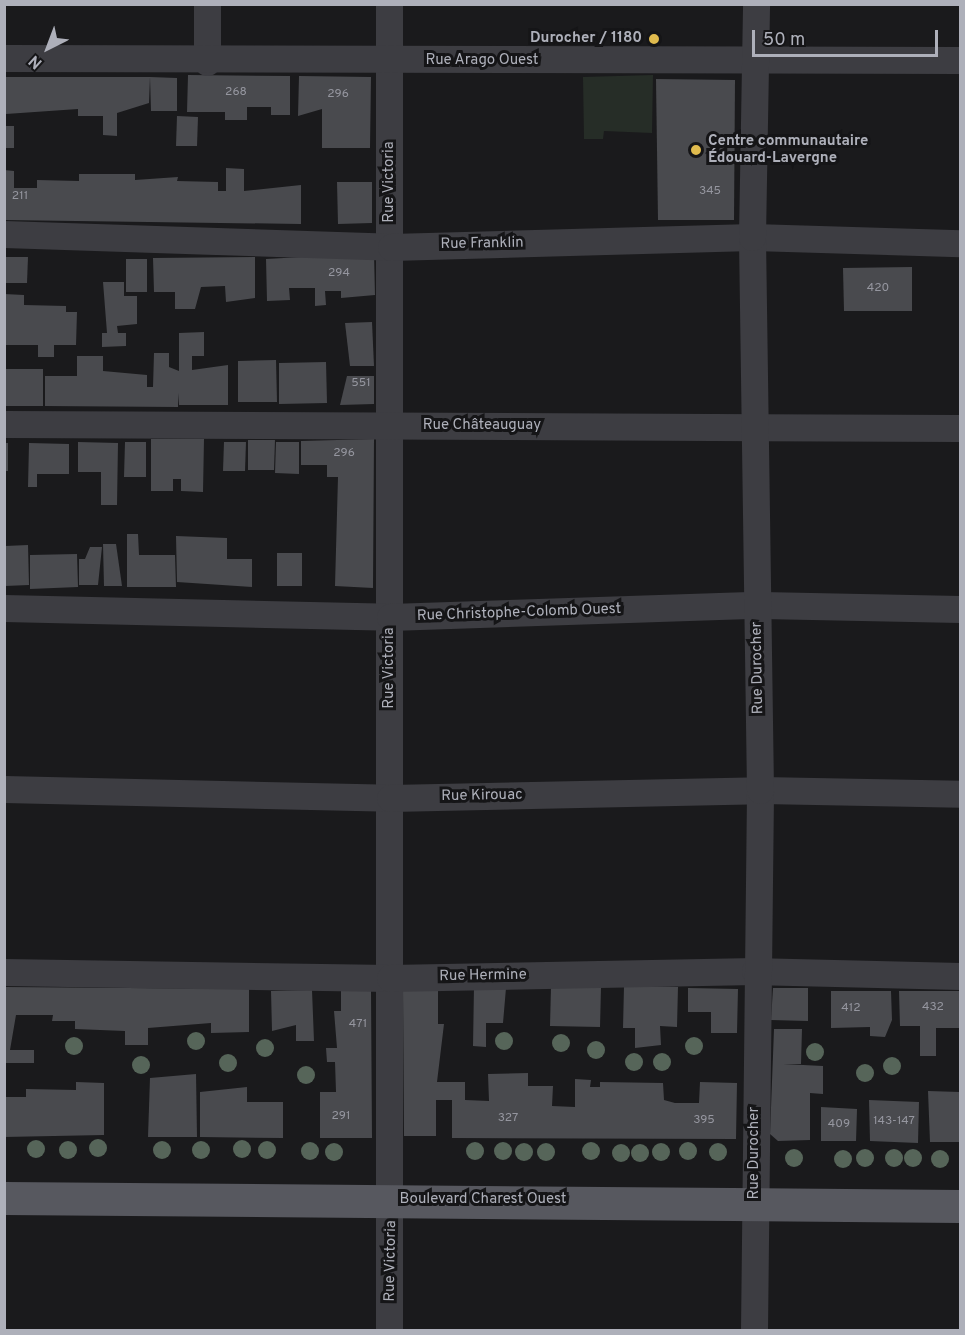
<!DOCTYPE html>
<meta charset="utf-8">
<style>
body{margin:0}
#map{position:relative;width:965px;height:1335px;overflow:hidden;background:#1a1a1c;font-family:Overpass,sans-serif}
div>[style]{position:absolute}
.green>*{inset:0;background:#262d27}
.building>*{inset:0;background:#494a4e}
.minor>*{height:27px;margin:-13.5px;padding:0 13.5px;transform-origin:13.5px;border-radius:13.5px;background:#3d3d42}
.primary>*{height:33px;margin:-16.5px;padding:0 16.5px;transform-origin:16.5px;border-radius:16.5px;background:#57585f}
.trees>*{width:18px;height:18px;margin:-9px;border-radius:50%;background:#566559}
.dots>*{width:16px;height:16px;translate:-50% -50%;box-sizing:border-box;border:3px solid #151517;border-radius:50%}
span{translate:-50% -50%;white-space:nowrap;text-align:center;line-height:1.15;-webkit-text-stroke:6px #151517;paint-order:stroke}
.number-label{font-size:12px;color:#95969f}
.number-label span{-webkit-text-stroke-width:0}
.poi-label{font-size:15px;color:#aeb0ba;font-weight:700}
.right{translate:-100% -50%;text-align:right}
.left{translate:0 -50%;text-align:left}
.street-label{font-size:15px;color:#aeb0ba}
.frame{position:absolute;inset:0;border:6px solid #aeb0ba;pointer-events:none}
.north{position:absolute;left:18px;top:18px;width:60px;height:60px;-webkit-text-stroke:4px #151517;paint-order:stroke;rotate:222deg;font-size:16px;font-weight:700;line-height:24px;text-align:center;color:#aeb0ba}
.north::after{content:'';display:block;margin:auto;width:21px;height:27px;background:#aeb0ba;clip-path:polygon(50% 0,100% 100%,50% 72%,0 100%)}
.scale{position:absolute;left:752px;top:30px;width:186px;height:27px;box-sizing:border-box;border:3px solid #aeb0ba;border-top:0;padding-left:8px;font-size:18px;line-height:21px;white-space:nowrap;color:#aeb0ba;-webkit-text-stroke:4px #151517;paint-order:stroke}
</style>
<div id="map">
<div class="green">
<i style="clip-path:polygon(653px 75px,652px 133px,604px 131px,603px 139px,584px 139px,583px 77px)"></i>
</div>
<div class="building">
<i style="clip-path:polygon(188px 75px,290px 76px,290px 115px,271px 115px,271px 107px,247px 107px,247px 120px,225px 120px,225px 112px,187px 112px)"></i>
<i style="clip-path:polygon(299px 76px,371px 77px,370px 148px,322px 148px,322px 109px,298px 116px)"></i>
<i style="clip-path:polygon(4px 77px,150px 77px,149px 103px,117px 113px,117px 136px,103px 135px,103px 116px,78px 116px,78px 109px,6px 114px)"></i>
<i style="clip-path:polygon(150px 77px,177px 78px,177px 111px,151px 111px)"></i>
<i style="clip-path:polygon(656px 79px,735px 80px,734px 220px,658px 220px)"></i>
<i style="clip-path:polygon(177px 116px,198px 117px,197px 146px,176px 146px)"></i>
<i style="clip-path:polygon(4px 126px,14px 126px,14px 148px,4px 148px)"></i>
<i style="clip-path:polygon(226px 168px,244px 169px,244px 191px,301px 185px,301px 224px,4px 220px,4px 170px,14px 171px,14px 188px,37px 188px,37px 180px,79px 181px,79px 174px,135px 174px,135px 180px,178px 177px,177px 181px,218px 182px,218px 191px,226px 191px)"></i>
<i style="clip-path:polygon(337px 182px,372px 182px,372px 223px,338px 224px)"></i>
<i style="clip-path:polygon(374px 253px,375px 295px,341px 298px,341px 291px,325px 291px,326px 305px,315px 306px,315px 288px,289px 288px,290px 300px,267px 301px,266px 259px)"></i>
<i style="clip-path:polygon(4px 257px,28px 257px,27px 283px,4px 283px)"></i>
<i style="clip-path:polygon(255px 257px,255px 298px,226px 302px,225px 286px,201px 287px,195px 309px,175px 309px,175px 292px,154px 292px,153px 258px)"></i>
<i style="clip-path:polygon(126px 259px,147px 259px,147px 292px,126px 292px)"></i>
<i style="clip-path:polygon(912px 267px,912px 311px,844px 311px,843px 268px)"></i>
<i style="clip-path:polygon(103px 282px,124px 282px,124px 296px,137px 296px,137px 324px,117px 326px,118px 333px,126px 333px,126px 346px,102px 347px,102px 333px,107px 333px)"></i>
<i style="clip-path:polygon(4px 294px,24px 295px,24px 305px,66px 306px,66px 312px,77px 312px,76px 345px,54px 345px,54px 357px,38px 357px,38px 345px,4px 345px)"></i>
<i style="clip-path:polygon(372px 322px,374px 366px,350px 366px,345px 323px)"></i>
<i style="clip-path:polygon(204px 332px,204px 356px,192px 356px,192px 370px,228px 365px,228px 405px,179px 405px,178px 393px,178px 407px,45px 406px,45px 376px,77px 376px,77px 356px,103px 356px,103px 371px,147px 375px,147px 387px,153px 387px,154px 353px,169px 353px,169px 367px,179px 371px,179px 333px)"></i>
<i style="clip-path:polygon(276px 360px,277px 402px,238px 402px,238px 361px)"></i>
<i style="clip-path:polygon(326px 362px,327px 403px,279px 404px,279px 363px)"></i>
<i style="clip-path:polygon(4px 369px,43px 369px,43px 406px,4px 406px)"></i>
<i style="clip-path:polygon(347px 376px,374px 376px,374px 404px,340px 405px)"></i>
<i style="clip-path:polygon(151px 439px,204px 439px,203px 492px,181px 491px,181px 479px,173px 479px,173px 491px,151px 491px)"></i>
<i style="clip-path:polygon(374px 439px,373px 588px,335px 586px,338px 477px,327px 477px,327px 465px,301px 465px,301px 441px)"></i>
<i style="clip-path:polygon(248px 440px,275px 440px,274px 470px,248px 470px)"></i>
<i style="clip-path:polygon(78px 442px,118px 443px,117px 505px,101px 505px,101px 472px,78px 472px)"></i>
<i style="clip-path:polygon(125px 442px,146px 442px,146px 477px,124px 477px)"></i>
<i style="clip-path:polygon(224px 442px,246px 442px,245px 471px,223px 471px)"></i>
<i style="clip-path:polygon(276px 442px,299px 442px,299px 474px,275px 473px)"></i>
<i style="clip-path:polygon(4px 443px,8px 443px,8px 471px,4px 471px)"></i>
<i style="clip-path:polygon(29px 443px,69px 444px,69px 474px,37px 474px,37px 487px,28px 487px)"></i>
<i style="clip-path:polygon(127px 534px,138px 534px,139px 555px,175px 555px,176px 587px,127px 587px)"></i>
<i style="clip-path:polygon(176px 536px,227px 538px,227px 559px,252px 559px,252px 587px,177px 582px)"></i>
<i style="clip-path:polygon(103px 544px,116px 544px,122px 586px,104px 586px)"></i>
<i style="clip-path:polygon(28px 545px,29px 585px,5px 586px,5px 546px)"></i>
<i style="clip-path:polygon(90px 547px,102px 547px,98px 585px,79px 585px,79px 559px,85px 559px)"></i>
<i style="clip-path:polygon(277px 553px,302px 553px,302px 586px,277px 586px)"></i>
<i style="clip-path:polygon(77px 554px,78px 587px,30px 589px,30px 555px)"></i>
<i style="clip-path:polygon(474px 986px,506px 988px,503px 1023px,486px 1023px,486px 1047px,473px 1046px)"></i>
<i style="clip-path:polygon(624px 986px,678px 987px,677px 1027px,660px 1026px,661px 1045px,635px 1048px,635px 1028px,623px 1028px)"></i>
<i style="clip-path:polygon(5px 987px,249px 989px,249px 1032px,211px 1033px,211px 1023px,148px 1028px,148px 1045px,125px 1045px,125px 1031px,75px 1029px,75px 1021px,52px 1021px,53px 1015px,16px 1015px,10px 1050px,34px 1050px,34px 1063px,5px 1063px)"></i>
<i style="clip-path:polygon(551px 987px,601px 987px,600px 1027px,550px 1026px)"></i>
<i style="clip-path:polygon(403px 988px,438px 988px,438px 1024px,444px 1024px,437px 1082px,465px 1082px,465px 1100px,489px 1101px,488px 1074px,528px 1073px,528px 1086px,553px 1086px,552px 1106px,575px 1107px,575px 1079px,591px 1080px,590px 1087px,600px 1087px,600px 1082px,663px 1083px,664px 1100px,675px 1103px,699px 1103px,700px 1082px,737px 1083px,736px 1139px,452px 1138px,452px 1100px,436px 1100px,436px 1136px,404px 1136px)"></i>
<i style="clip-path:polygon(688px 988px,738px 989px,737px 1033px,711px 1033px,711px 1012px,688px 1012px)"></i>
<i style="clip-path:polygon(773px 988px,808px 988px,808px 1021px,771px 1020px)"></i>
<i style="clip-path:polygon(341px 989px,371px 989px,372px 1138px,320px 1138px,320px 1092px,336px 1092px,335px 1062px,327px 1062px,326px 1048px,337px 1048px,334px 1011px,341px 1011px)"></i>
<i style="clip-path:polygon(312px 990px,314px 1041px,296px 1041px,296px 1025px,272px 1031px,271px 991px)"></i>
<i style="clip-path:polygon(831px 991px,891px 991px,892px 1020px,885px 1037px,870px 1036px,870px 1027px,831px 1028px)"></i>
<i style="clip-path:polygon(899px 991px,960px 991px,960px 1028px,936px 1028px,936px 1056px,920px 1056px,920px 1026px,900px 1026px)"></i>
<i style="clip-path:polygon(774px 1029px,802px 1029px,801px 1064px,783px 1064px,823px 1066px,823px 1094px,810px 1093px,810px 1140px,778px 1141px,770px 1134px)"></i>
<i style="clip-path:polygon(196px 1074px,197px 1137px,148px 1137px,150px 1078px)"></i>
<i style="clip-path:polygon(76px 1082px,104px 1083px,104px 1135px,4px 1137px,4px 1097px,26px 1097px,26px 1089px,76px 1090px)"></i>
<i style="clip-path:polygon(247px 1087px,247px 1102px,283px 1102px,283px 1138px,200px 1137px,200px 1092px)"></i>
<i style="clip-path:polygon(928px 1091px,960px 1092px,960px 1142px,930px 1142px)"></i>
<i style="clip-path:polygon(869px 1100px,919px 1102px,918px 1143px,870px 1141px)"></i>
<i style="clip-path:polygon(821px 1107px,857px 1109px,856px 1141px,821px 1141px)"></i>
</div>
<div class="minor">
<i style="left:207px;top:4px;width:58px;rotate:90deg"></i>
<i style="left:389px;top:4px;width:1326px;rotate:90deg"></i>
<i style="left:4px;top:58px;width:956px;rotate:0.12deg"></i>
<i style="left:4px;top:234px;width:387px;rotate:1.9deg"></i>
<i style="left:391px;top:247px;width:361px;rotate:-1.6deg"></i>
<i style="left:752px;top:237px;width:208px;rotate:1.7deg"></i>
<i style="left:4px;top:424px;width:956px;rotate:0.24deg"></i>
<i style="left:4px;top:608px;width:386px;rotate:1.3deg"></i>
<i style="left:390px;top:617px;width:367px;rotate:-1.9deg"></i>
<i style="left:757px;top:605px;width:203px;rotate:1.1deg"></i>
<i style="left:4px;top:789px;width:386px;rotate:1.3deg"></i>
<i style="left:390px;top:798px;width:370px;rotate:-1.2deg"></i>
<i style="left:760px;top:790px;width:200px;rotate:1.1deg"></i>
<i style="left:4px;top:972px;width:386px;rotate:0.9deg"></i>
<i style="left:390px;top:978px;width:365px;rotate:-1.1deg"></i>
<i style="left:755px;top:971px;width:205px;rotate:1.4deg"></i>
<i style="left:754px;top:1330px;width:540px;rotate:-89.36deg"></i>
<i style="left:760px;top:790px;width:553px;rotate:-90.83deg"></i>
<i style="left:752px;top:237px;width:233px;rotate:-89deg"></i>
</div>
<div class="primary">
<i style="left:4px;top:1198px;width:956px;rotate:0.48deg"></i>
</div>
<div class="trees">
<i style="left:196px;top:1041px"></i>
<i style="left:504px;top:1041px"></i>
<i style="left:561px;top:1043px"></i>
<i style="left:74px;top:1046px"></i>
<i style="left:694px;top:1046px"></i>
<i style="left:265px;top:1048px"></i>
<i style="left:596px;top:1050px"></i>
<i style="left:815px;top:1052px"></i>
<i style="left:634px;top:1062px"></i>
<i style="left:662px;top:1062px"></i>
<i style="left:228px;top:1063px"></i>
<i style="left:141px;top:1065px"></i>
<i style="left:892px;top:1066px"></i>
<i style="left:865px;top:1073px"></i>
<i style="left:306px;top:1075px"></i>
<i style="left:98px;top:1148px"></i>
<i style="left:36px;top:1149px"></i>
<i style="left:242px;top:1149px"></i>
<i style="left:68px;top:1150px"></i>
<i style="left:162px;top:1150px"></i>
<i style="left:201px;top:1150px"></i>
<i style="left:267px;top:1150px"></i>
<i style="left:310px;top:1151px"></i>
<i style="left:475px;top:1151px"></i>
<i style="left:503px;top:1151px"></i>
<i style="left:591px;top:1151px"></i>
<i style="left:688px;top:1151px"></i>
<i style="left:334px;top:1152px"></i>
<i style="left:524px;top:1152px"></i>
<i style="left:546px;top:1152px"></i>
<i style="left:661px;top:1152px"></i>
<i style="left:718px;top:1152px"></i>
<i style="left:621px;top:1153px"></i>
<i style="left:640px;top:1153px"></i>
<i style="left:794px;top:1158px"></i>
<i style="left:865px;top:1158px"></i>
<i style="left:894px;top:1158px"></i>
<i style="left:913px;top:1158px"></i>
<i style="left:843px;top:1159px"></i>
<i style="left:940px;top:1159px"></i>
</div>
<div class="dots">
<i style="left:654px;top:39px;background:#e0bb4e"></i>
<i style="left:696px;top:150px;background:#e0bb4e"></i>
</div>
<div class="number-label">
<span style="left:236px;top:93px">268</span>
<span style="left:338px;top:95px">296</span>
<span style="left:710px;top:192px">345</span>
<span style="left:20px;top:197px">211</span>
<span style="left:339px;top:274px">294</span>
<span style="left:878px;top:289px">420</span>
<span style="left:361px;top:384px">551</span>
<span style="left:344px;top:454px">296</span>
<span style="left:933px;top:1008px">432</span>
<span style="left:851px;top:1009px">412</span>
<span style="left:358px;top:1025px">471</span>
<span style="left:341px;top:1117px">291</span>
<span style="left:508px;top:1119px">327</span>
<span style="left:704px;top:1121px">395</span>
<span style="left:894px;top:1122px">143-147</span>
<span style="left:839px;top:1125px">409</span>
</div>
<div class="poi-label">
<span class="right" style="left:642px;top:39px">Durocher / 1180</span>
<span class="left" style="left:708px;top:150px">Centre communautaire<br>Édouard-Lavergne</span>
</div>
<div class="street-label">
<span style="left:482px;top:61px">Rue Arago Ouest</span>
<span style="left:390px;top:182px;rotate:-90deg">Rue Victoria</span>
<span style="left:482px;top:244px;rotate:-1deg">Rue Franklin</span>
<span style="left:482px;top:426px">Rue Châteauguay</span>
<span style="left:519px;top:613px;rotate:-2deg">Rue Christophe-Colomb Ouest</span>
<span style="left:390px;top:668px;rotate:-90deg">Rue Victoria</span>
<span style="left:758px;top:668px;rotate:-91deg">Rue Durocher</span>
<span style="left:482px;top:796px;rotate:-1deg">Rue Kirouac</span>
<span style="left:483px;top:976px;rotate:-1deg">Rue Hermine</span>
<span style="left:755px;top:1153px;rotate:-90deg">Rue Durocher</span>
<span style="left:483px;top:1200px">Boulevard Charest Ouest</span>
<span style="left:391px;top:1261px;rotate:-89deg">Rue Victoria</span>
</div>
<div class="frame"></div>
<div class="north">N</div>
<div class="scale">50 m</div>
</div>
